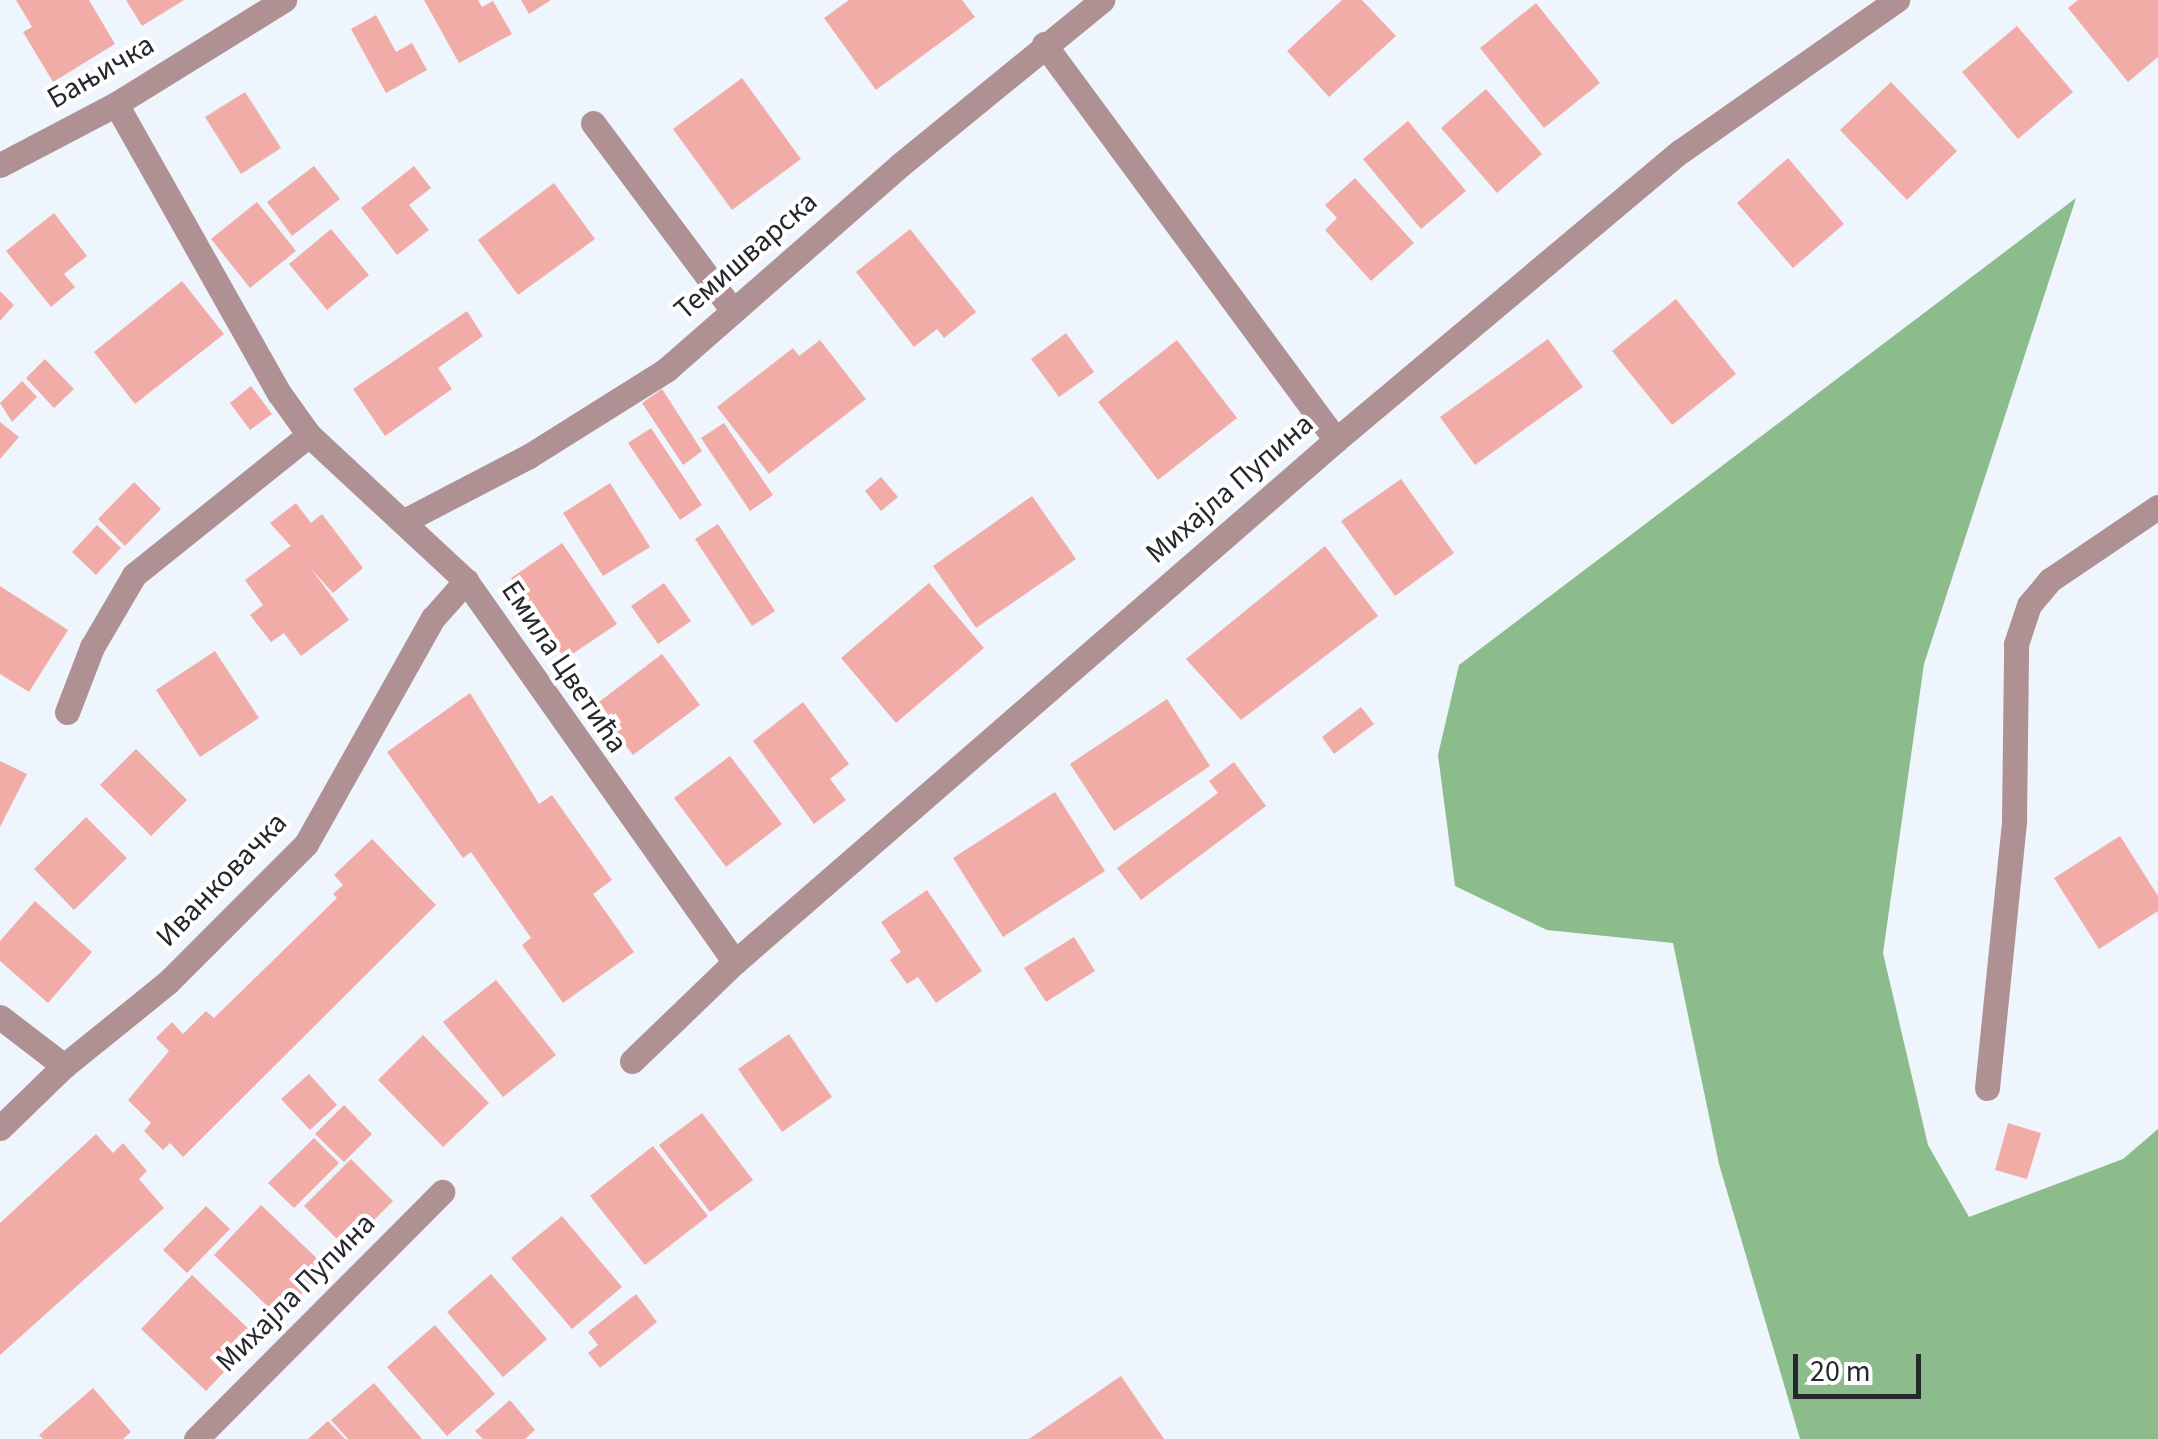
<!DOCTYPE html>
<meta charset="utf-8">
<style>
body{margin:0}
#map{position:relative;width:2158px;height:1439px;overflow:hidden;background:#eff5fd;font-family:"Source Sans 3",sans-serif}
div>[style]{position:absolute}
.forest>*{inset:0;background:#8dbc8c}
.building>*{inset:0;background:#f2aca8}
.minor>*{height:25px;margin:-12.5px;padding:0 12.5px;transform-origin:12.5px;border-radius:12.5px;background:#b09193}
.tertiary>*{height:25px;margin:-12.5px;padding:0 12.5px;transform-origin:12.5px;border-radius:12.5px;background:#b09193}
span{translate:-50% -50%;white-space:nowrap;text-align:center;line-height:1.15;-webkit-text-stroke:8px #fff;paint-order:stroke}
.street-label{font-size:30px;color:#25282c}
.scale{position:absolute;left:1793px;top:1354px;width:128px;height:45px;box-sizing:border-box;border:5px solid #25282c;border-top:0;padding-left:12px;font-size:30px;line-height:35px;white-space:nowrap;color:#25282c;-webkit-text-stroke:8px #fff;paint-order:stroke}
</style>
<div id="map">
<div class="forest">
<i style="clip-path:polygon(2076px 198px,1924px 664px,1883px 953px,1928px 1145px,1969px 1217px,2123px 1159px,2158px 1129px,2158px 1439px,1800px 1439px,1719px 1164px,1673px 943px,1547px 930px,1455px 886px,1438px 755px,1459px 665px)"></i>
</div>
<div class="building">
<i style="clip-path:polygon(16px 0,89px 0,115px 44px,53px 82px,23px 32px,32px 27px)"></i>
<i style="clip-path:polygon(126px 0,184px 0,142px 26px)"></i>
<i style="clip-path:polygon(424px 0,478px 0,482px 7px,493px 1px,512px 34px,459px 63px)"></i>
<i style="clip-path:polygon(521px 0,551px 0,529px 14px)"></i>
<i style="clip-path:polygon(849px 0,962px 0,975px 17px,876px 90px,824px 18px)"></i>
<i style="clip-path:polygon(1342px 0,1362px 0,1396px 36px,1329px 97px,1287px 51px)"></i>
<i style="clip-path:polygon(2078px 0,2158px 0,2158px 57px,2128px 82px,2068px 8px)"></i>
<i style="clip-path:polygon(1536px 3px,1600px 83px,1544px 128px,1480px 48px)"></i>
<i style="clip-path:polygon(376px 15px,396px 52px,412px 43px,427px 70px,386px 93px,351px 29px)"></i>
<i style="clip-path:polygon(2017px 26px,2073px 92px,2018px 139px,1962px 72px)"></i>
<i style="clip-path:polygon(742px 78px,801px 159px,732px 210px,673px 129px)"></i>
<i style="clip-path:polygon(1891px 82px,1957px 151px,1907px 200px,1840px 130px)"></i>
<i style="clip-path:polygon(1486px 89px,1542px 154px,1497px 193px,1441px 128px)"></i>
<i style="clip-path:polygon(245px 92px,281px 148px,241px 174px,205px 117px)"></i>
<i style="clip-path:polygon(1408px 121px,1466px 191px,1421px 229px,1363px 159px)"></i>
<i style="clip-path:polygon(1788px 158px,1844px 224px,1793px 268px,1737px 203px)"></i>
<i style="clip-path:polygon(314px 166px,340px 199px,292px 236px,267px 202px)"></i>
<i style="clip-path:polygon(414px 166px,431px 188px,409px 205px,429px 230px,397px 255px,361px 208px)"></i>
<i style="clip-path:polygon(1355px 178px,1414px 243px,1371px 281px,1325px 230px,1337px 218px,1325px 205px)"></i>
<i style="clip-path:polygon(554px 183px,595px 239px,518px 295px,478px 240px)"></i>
<i style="clip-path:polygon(257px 202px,296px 251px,250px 288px,211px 239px)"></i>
<i style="clip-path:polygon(54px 213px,87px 256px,64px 274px,75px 287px,51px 307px,6px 251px)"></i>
<i style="clip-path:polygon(331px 229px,369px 275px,327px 310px,289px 264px)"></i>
<i style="clip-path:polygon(910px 229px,976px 312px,944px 338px,937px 329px,914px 347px,856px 272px)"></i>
<i style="clip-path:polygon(182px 281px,224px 334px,135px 404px,94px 352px)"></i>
<i style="clip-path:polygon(0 291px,14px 305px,0 321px)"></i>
<i style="clip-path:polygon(1676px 299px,1736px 374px,1672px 425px,1612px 351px)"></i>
<i style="clip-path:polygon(467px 311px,483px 336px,438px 368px,452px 389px,385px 436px,353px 389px)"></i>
<i style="clip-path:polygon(1066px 333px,1094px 372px,1059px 397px,1031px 359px)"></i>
<i style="clip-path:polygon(1548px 339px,1583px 387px,1475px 465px,1440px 417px)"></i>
<i style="clip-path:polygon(820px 340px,866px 399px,769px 474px,717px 407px,793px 348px,799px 356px)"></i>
<i style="clip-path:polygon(1177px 340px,1237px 418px,1158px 480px,1098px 402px)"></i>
<i style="clip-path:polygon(45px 359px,74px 389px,54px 408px,26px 378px)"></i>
<i style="clip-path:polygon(22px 381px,37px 397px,12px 422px,0 403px)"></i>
<i style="clip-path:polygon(251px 386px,272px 414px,250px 430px,230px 403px)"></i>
<i style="clip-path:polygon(662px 389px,702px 451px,683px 465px,642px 403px)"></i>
<i style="clip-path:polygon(0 422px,19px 437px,0 459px)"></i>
<i style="clip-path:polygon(724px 423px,773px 495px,750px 511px,701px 438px)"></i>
<i style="clip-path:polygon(651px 428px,702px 505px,680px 520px,628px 443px)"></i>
<i style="clip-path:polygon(881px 477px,898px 497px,881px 511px,865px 491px)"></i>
<i style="clip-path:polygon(1401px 479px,1454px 553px,1395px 596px,1341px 521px)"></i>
<i style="clip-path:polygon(134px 482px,161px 509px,125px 546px,98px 519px)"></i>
<i style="clip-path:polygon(610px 483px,650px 547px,603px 576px,563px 513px)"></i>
<i style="clip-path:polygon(1032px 496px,1076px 559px,976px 628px,933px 566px)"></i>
<i style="clip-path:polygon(296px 503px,311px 523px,322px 514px,363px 568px,333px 593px,270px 523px)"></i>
<i style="clip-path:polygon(718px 524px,775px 611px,752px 626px,695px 539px)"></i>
<i style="clip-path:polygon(97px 525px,121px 548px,96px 575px,72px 552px)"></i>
<i style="clip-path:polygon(562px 543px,617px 624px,565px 659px,511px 578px)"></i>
<i style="clip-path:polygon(293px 544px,349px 620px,301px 656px,284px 633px,271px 642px,250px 615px,263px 605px,245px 580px)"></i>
<i style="clip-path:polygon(1325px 546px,1378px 616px,1241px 720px,1186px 659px)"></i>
<i style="clip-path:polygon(664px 583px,691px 621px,658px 644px,631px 606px)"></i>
<i style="clip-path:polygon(929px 583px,984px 648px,896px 723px,841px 658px)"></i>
<i style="clip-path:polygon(0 586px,68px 630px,29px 692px,0 674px)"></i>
<i style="clip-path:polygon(215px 651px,259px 718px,200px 757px,156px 690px)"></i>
<i style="clip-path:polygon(662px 654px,700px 705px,633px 755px,595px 705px)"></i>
<i style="clip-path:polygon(470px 693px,539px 804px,552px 795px,612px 880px,593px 894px,634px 952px,563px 1003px,522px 945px,531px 938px,471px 852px,463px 858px,387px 752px)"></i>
<i style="clip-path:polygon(1167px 699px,1210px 766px,1114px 831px,1070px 764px)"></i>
<i style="clip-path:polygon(803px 702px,849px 764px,830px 779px,846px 800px,814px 824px,753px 741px)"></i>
<i style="clip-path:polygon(1361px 707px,1374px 724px,1334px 754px,1322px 737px)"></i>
<i style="clip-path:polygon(136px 749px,187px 800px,151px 836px,100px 785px)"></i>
<i style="clip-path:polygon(730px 756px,782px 824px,726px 867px,674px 798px)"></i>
<i style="clip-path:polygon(0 761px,27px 774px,0 827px)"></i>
<i style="clip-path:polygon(1234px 762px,1266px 806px,1141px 900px,1117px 868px,1218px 793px,1209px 781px)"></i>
<i style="clip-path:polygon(1055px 792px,1105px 871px,1003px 937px,953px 858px)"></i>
<i style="clip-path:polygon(86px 817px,127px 858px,74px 910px,34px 869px)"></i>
<i style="clip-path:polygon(2120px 836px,2158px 896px,2158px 911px,2099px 949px,2054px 878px)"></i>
<i style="clip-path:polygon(372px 839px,436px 905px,183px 1157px,170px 1143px,163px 1150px,144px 1131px,151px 1123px,128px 1100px,169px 1051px,156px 1038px,172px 1022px,183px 1034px,206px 1011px,214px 1018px,337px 898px,333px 894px,343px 885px,334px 875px)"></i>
<i style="clip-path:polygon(927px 890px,982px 971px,936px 1003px,918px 977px,907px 984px,890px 960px,901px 952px,881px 922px)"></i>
<i style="clip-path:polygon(35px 901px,92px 952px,48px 1003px,0 961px,0 941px)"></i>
<i style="clip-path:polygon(1074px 937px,1095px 971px,1046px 1002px,1024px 968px)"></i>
<i style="clip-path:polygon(496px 980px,556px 1055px,503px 1097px,443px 1022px)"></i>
<i style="clip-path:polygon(789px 1034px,832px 1097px,782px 1132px,738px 1069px)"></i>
<i style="clip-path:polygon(423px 1035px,489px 1103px,443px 1147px,378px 1080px)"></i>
<i style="clip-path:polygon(309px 1074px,337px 1105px,310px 1130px,281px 1099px)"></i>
<i style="clip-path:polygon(344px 1105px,372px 1134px,344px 1162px,315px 1134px)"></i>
<i style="clip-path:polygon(702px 1113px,753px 1180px,710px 1212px,659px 1145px)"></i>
<i style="clip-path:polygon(2008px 1123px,2041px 1133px,2027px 1179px,1995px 1170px)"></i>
<i style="clip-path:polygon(96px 1134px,113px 1153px,123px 1143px,147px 1171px,139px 1179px,164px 1208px,0 1355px,0 1223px)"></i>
<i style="clip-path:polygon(314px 1138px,339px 1163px,294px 1208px,268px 1183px)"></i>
<i style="clip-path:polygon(653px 1146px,708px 1216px,645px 1265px,590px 1196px)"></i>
<i style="clip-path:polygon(351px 1159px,393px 1201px,346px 1248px,304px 1206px)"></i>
<i style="clip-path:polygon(261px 1205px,327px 1268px,279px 1317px,214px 1255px)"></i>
<i style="clip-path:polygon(206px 1206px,230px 1229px,187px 1273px,163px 1250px)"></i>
<i style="clip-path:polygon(562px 1216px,622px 1287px,572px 1329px,511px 1258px)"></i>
<i style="clip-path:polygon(491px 1274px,547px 1339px,503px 1377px,447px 1312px)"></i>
<i style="clip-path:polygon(192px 1275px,257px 1337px,206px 1391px,141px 1329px)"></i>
<i style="clip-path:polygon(636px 1294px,657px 1322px,600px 1368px,588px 1353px,598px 1345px,588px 1332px)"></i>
<i style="clip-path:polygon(435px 1325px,495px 1394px,447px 1436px,387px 1367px)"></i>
<i style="clip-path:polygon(1121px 1376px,1164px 1439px,1029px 1439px)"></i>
<i style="clip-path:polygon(374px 1383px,422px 1439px,348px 1439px,331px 1420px)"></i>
<i style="clip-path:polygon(93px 1388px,131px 1432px,123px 1439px,43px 1439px,39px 1435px)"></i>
<i style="clip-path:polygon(510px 1400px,535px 1430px,525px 1439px,483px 1439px,475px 1431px)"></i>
<i style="clip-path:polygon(328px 1421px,345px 1439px,308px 1439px)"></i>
</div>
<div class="minor">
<i style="left:1044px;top:44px;width:492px;rotate:53.6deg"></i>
<i style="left:116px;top:104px;width:332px;rotate:60.6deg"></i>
<i style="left:279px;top:393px;width:52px;rotate:54.5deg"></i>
<i style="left:309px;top:435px;width:214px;rotate:42.9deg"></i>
<i style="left:466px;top:581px;width:466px;rotate:54.8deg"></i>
<i style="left:593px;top:123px;width:234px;rotate:53.3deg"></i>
<i style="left:406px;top:520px;width:139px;rotate:-27.5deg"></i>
<i style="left:529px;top:456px;width:162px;rotate:-32.1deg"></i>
<i style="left:666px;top:370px;width:311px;rotate:-41.2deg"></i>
<i style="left:900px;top:165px;width:261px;rotate:-39.2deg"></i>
<i style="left:67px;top:712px;width:70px;rotate:-69deg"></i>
<i style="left:92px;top:647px;width:83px;rotate:-59.7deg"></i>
<i style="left:134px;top:575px;width:224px;rotate:-38.7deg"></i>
<i style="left:0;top:1017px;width:81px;rotate:37.4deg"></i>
<i style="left:632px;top:1061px;width:143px;rotate:-43.9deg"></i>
<i style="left:735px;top:962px;width:796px;rotate:-40.98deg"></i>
<i style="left:1336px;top:440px;width:450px;rotate:-40deg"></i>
<i style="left:1681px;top:151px;width:264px;rotate:-35deg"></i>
<i style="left:1987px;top:1088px;width:269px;rotate:-84.2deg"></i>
<i style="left:2014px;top:820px;width:176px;rotate:-89.3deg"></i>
<i style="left:2016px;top:644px;width:41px;rotate:-71.6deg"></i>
<i style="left:2029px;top:605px;width:33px;rotate:-50deg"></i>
<i style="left:2050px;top:580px;width:130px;rotate:-34.1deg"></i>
<i style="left:0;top:1128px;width:89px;rotate:-44.1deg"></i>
<i style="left:64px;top:1066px;width:134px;rotate:-38.9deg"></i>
<i style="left:168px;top:982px;width:195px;rotate:-45deg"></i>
<i style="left:306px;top:844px;width:259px;rotate:-60.7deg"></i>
<i style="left:433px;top:618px;width:50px;rotate:-48.3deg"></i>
<i style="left:196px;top:1439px;width:349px;rotate:-45.1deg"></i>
</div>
<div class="tertiary">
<i style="left:0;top:165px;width:131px;rotate:-27.7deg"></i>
<i style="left:116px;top:104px;width:198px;rotate:-31.8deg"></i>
</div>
<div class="street-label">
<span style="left:101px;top:72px;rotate:-30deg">Бањичка</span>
<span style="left:746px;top:256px;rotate:-41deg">Темишварска</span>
<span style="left:1230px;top:489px;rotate:-41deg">Михајла Пупина</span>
<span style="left:564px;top:667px;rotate:56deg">Емила Цветића</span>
<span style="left:222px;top:880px;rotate:-46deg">Иванковачка</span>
<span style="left:296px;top:1293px;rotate:-45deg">Михајла Пупина</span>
</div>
<div class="scale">20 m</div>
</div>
